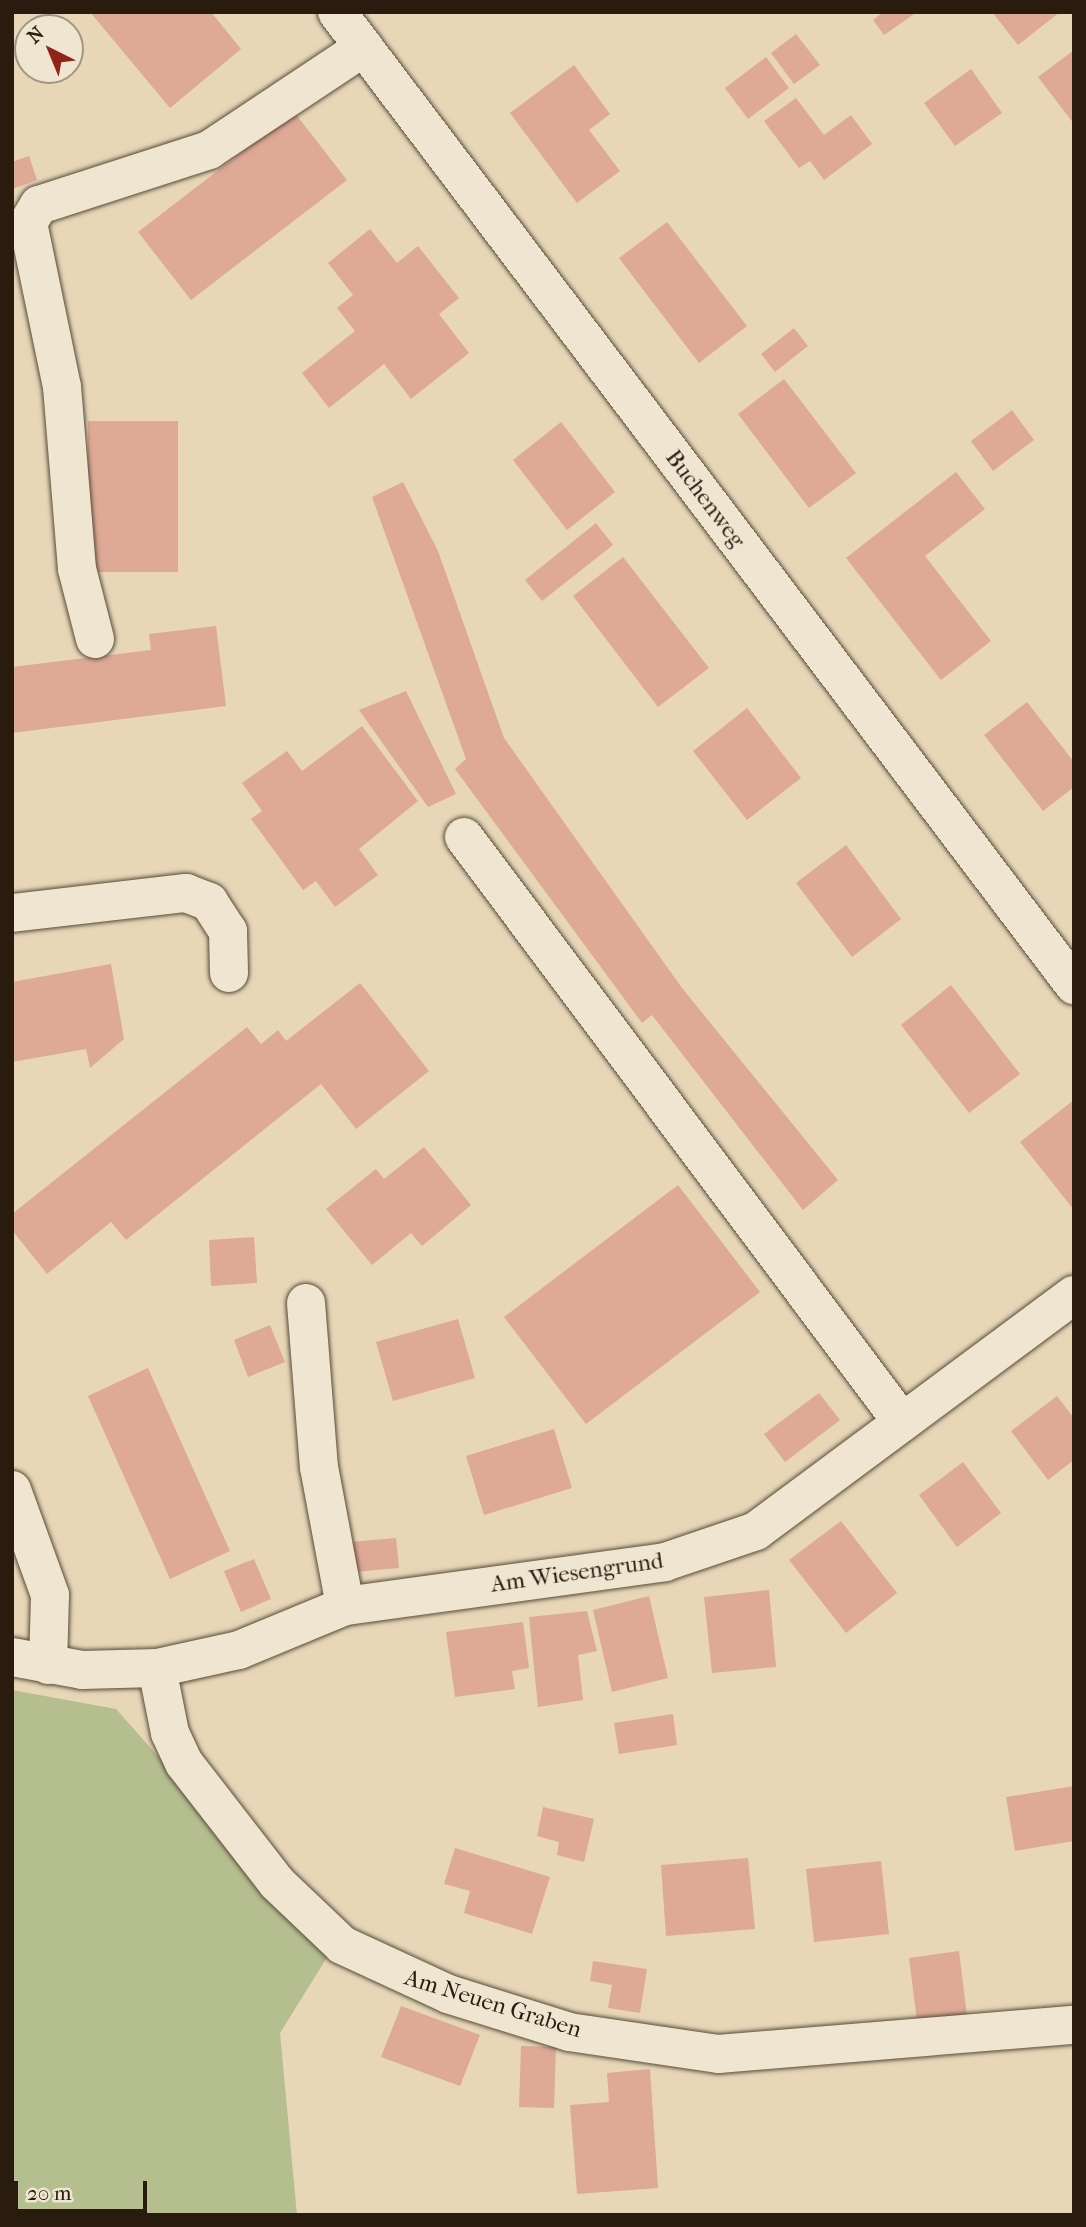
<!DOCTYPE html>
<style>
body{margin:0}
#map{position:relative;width:1086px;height:2227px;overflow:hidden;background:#e7d7b7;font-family:"IM FELL French Canon",serif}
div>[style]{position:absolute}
.green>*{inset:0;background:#b4be8f}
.building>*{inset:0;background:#dea995}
.roads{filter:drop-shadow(0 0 2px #584b39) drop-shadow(0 0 2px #584b39)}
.minor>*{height:38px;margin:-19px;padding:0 19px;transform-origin:19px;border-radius:19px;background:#efe5d0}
span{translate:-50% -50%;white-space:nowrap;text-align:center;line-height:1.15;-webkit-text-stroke:5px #efe5d0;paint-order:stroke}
.street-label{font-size:23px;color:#291c0f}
.frame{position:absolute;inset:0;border:14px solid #291c0f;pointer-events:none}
.north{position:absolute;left:14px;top:14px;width:70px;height:70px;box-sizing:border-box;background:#efe5d0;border:2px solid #a09583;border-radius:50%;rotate:317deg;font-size:19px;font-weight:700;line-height:28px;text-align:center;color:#291c0f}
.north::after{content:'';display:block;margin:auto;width:24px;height:32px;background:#8f2418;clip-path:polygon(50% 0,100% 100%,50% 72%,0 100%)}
.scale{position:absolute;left:14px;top:2181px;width:133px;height:32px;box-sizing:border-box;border:4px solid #291c0f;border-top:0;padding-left:9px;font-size:21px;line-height:24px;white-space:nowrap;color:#291c0f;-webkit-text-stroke:5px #efe5d0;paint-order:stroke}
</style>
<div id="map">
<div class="green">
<i style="clip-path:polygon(12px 1690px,116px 1709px,331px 1951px,280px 2033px,297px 2215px,12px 2215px)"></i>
</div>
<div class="building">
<i style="clip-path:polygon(90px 12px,211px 12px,241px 49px,170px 108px)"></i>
<i style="clip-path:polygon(883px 12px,917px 12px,884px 35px,873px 20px)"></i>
<i style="clip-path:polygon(992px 12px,1060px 12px,1018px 45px)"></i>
<i style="clip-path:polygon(796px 34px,820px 65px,794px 84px,771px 53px)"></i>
<i style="clip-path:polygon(1074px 50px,1074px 124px,1038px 77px)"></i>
<i style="clip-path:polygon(766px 57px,789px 88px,748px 119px,725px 88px)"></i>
<i style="clip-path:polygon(574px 65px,610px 114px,589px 130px,620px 171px,577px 203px,510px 113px)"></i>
<i style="clip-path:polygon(971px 69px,1002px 113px,955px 146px,924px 103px)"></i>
<i style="clip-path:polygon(796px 98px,824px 135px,851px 115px,872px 144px,824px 180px,810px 161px,799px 168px,764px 121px)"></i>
<i style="clip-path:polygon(294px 112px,347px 180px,191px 300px,138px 232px)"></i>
<i style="clip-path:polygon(29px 156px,37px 180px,12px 189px,12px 162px)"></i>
<i style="clip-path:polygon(667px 222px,747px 326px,699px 363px,619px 258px)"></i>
<i style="clip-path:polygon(370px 229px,397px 263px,418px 246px,459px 298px,439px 314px,469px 353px,411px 399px,384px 364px,329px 408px,302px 373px,355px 331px,337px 308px,353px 295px,328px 263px)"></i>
<i style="clip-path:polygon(794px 328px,808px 346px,775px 372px,761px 354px)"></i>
<i style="clip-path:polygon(784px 379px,856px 473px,809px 508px,738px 414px)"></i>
<i style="clip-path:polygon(1012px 410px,1034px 440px,993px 471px,971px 441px)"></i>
<i style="clip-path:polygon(88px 421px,178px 421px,178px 572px,88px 572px)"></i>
<i style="clip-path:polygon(561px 422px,615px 492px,567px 530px,513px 460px)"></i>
<i style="clip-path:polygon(956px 472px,985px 509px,925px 556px,991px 641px,941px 680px,846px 558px)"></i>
<i style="clip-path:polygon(403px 482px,438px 551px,504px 738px,682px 988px,838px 1180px,803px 1210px,652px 1015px,642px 1023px,455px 769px,466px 759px,372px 497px)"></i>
<i style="clip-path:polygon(596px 523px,613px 545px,542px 601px,525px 580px)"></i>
<i style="clip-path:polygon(623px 557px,709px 668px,658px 707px,573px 596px)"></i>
<i style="clip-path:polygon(216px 626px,226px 706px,12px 733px,12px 667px,151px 650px,149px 634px)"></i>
<i style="clip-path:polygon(406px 691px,456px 794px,428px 807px,359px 710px)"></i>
<i style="clip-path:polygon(1027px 702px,1074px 762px,1074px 787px,1043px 811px,984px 735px)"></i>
<i style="clip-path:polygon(747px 708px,801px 778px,747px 820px,693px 751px)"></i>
<i style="clip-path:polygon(362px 726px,418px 801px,359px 849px,378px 875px,335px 907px,316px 881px,303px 890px,251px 819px,262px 811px,242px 783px,287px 751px,302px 771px)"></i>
<i style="clip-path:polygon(846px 845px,901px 919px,852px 957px,796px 883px)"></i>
<i style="clip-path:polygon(111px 964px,124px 1039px,90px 1068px,86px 1049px,12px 1062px,12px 982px)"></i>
<i style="clip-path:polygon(360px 983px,429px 1071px,356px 1129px,321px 1084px,126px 1240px,111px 1222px,47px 1274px,12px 1230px,12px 1214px,247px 1027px,261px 1044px,278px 1030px,286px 1041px)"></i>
<i style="clip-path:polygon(951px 985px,1020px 1074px,969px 1113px,901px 1025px)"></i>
<i style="clip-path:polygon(1074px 1100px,1074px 1210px,1020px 1142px)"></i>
<i style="clip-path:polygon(424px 1147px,471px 1205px,422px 1246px,411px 1233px,372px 1265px,326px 1209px,376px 1169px,384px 1179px)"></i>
<i style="clip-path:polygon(678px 1185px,760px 1292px,586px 1424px,504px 1317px)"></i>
<i style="clip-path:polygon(254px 1237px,257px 1283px,211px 1286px,209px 1240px)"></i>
<i style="clip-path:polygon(458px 1319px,475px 1378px,393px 1401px,376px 1342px)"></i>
<i style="clip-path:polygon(270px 1325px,285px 1362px,248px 1377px,234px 1340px)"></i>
<i style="clip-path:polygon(148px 1368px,230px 1551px,170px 1579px,88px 1396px)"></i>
<i style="clip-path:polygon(819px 1393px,840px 1420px,785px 1462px,764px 1434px)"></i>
<i style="clip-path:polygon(1057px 1396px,1074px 1418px,1074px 1460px,1048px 1480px,1011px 1431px)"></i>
<i style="clip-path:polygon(554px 1429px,572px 1488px,484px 1515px,466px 1456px)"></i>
<i style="clip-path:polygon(963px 1462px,1001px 1513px,957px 1547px,919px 1495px)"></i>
<i style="clip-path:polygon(841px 1521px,897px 1593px,846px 1633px,789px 1560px)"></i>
<i style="clip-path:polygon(396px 1538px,399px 1568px,354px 1572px,351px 1542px)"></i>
<i style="clip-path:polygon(254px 1559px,271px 1599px,241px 1612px,224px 1571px)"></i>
<i style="clip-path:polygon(769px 1590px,776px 1667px,712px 1673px,704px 1597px)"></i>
<i style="clip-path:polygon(649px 1596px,668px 1678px,612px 1692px,593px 1610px)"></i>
<i style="clip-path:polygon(587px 1611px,597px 1651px,578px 1655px,583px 1700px,538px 1707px,529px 1617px)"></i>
<i style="clip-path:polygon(523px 1622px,529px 1668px,512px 1671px,515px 1689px,455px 1697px,446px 1632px)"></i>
<i style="clip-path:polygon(673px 1714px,677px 1745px,619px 1754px,614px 1723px)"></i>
<i style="clip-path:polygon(1074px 1786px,1074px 1841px,1015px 1851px,1006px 1797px)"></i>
<i style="clip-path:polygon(543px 1807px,594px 1819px,584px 1862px,557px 1855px,559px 1842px,537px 1836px)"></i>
<i style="clip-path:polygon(455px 1848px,550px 1877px,532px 1934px,464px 1913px,470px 1891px,444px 1884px)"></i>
<i style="clip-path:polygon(748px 1858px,755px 1929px,666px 1936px,661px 1865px)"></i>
<i style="clip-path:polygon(881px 1861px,889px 1934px,814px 1942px,806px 1869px)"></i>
<i style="clip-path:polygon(959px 1951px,967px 2016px,917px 2021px,909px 1958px)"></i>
<i style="clip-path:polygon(593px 1961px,647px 1969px,640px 2013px,608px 2008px,612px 1985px,590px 1981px)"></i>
<i style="clip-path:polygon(401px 2006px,480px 2035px,460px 2086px,381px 2057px)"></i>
<i style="clip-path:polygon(521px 2046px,556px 2047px,554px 2108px,519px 2107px)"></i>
<i style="clip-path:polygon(650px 2069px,658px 2188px,577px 2194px,570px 2105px,609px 2102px,607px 2073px)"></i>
</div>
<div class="roads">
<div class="minor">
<i style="left:337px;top:12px;width:1221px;rotate:52.86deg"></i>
<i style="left:95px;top:639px;width:72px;rotate:-104.4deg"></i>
<i style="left:77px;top:569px;width:183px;rotate:-94.7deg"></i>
<i style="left:62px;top:387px;width:167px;rotate:-101.7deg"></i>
<i style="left:28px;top:223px;width:21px;rotate:-59deg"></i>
<i style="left:39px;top:205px;width:179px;rotate:-17.9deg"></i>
<i style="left:209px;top:150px;width:186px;rotate:-33.6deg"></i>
<i style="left:464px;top:837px;width:731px;rotate:53.18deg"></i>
<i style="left:12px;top:913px;width:175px;rotate:-6.6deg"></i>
<i style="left:186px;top:893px;width:25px;rotate:21deg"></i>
<i style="left:209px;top:902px;width:35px;rotate:57deg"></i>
<i style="left:228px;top:931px;width:42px;rotate:88.6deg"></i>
<i style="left:306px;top:1303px;width:165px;rotate:85.5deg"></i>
<i style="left:319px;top:1467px;width:141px;rotate:79.4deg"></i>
<i style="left:12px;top:1490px;width:112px;rotate:70.1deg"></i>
<i style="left:50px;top:1595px;width:70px;rotate:91.6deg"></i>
<i style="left:12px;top:1657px;width:71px;rotate:10.5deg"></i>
<i style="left:82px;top:1670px;width:75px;rotate:-1.5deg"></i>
<i style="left:157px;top:1668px;width:84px;rotate:-12.4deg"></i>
<i style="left:239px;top:1650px;width:115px;rotate:-22.5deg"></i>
<i style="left:345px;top:1606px;width:323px;rotate:-7.8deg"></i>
<i style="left:665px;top:1562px;width:96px;rotate:-18.8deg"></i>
<i style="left:756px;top:1531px;width:396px;rotate:-36.6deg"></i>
<i style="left:157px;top:1668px;width:66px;rotate:78.7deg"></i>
<i style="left:170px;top:1733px;width:33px;rotate:65deg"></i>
<i style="left:184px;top:1763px;width:152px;rotate:52.2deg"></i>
<i style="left:277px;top:1883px;width:90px;rotate:43.6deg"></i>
<i style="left:342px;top:1945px;width:117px;rotate:24.8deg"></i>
<i style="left:448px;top:1994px;width:127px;rotate:17.4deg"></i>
<i style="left:569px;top:2032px;width:151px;rotate:8.4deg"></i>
<i style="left:718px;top:2054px;width:357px;rotate:-4.7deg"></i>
</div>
</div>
<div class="street-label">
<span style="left:705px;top:499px;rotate:53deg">Buchenweg</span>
<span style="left:577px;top:1573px;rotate:-8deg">Am Wiesengrund</span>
<span style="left:493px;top:2004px;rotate:17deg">Am Neuen Graben</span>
</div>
<div class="frame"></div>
<div class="north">N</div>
<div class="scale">20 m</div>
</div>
